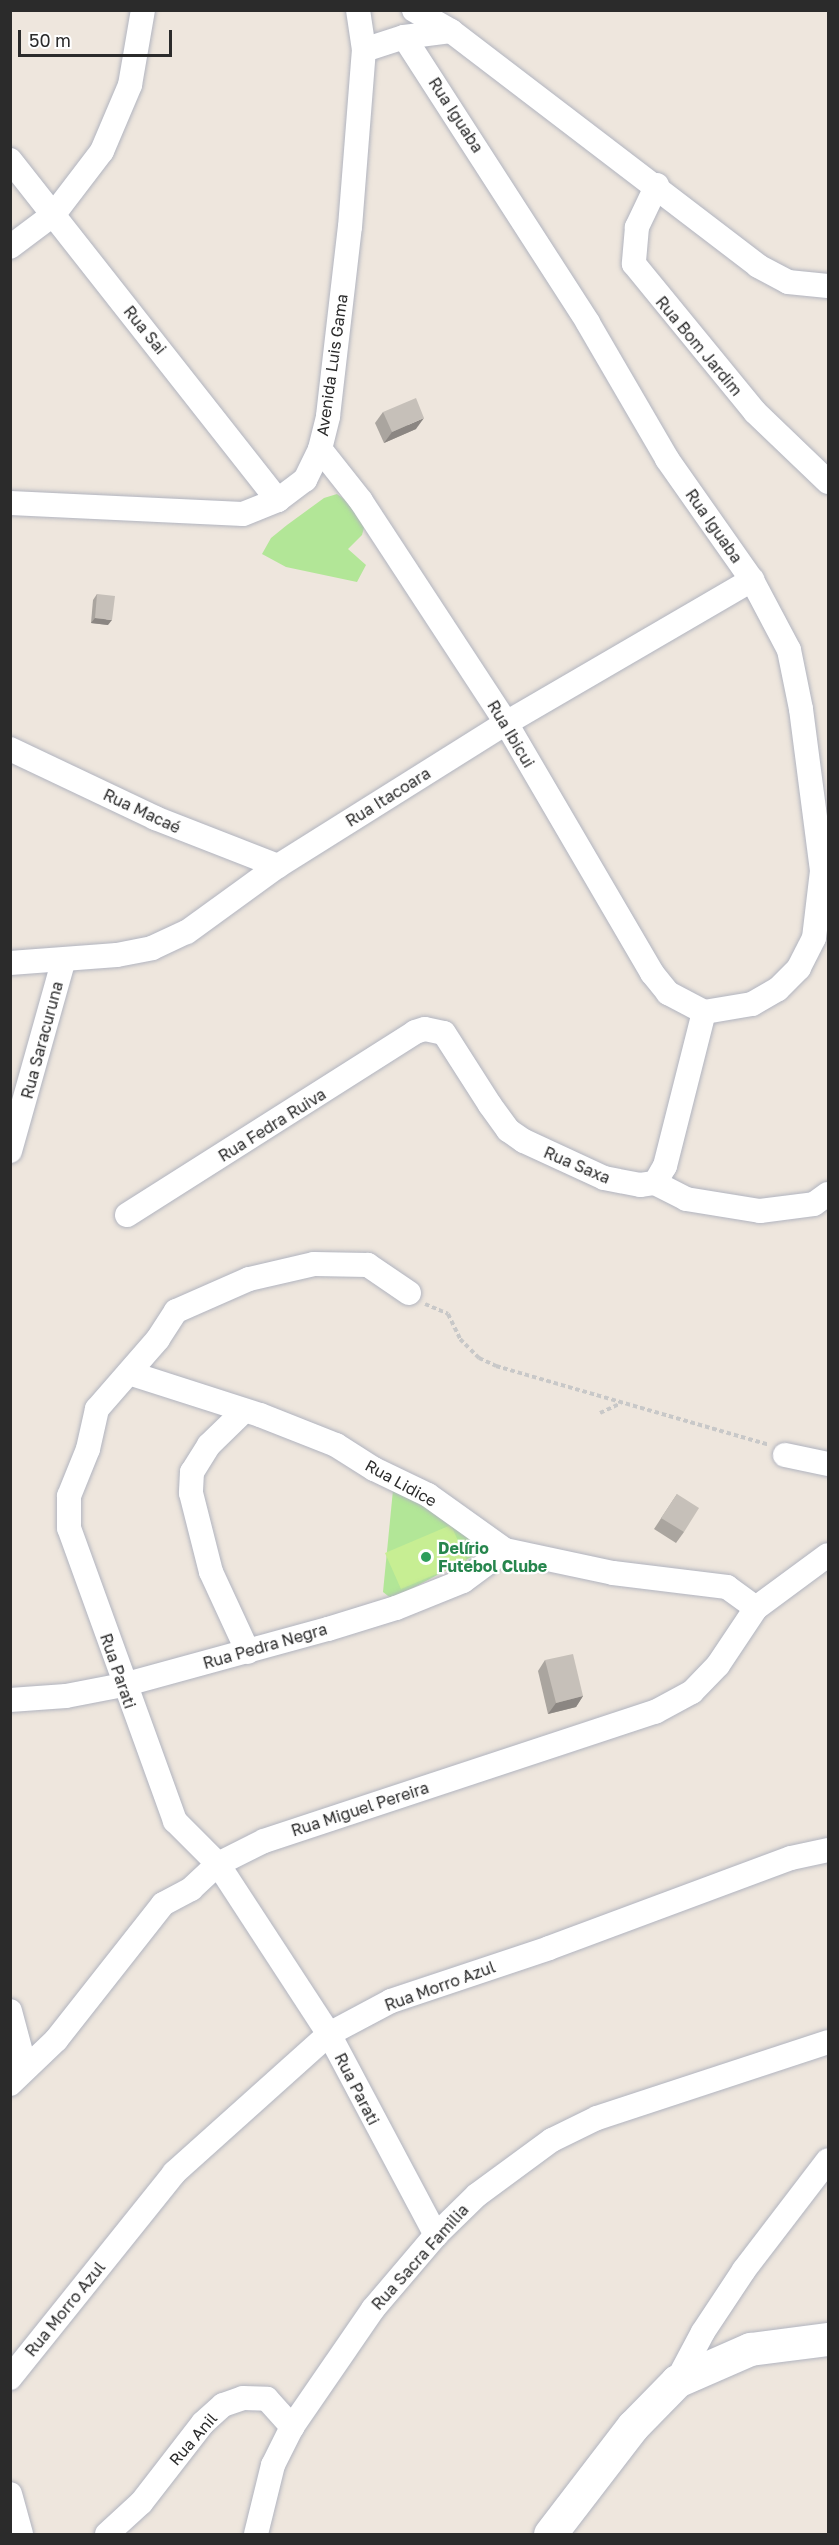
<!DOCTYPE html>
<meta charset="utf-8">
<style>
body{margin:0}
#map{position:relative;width:839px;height:2545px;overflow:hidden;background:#eee6dd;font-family:"Golos Text",sans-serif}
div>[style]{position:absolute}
.green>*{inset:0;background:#b2e697}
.pitch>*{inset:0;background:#c7ee93}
.path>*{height:4px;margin-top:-2px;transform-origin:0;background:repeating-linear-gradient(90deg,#c8c8c8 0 4.5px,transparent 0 7.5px)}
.roads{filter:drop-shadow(0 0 2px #b1b4bf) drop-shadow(0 0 2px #b1b4bf)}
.street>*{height:24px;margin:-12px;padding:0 12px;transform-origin:12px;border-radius:12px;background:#fff}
.secondary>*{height:33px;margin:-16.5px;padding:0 16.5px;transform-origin:16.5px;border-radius:16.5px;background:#fff}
.wall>*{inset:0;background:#aaa59f}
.shaded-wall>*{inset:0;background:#8b8682}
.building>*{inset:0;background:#c6c0b9}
.dots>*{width:16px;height:16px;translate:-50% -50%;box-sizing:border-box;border:3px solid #fff;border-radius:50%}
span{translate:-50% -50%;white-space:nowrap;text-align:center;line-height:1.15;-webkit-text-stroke:4.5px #fff;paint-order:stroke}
.street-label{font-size:16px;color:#2b2b2b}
.leisure-label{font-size:16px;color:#27864d;font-weight:700}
.left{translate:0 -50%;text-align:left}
.frame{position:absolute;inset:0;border:12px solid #2b2b2b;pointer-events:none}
.scale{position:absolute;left:18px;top:30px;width:154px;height:27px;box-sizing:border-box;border:3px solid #2b2b2b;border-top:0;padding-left:8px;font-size:18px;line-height:21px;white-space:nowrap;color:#2b2b2b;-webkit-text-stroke:4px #fff;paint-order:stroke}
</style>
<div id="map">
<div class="green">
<i style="clip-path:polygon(337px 494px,357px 509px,365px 524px,362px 535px,348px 549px,366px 565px,357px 582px,286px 567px,262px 554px,271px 538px,287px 525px,324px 498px)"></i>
<i style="clip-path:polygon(393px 1490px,443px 1515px,472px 1537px,479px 1553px,392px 1599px,383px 1592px)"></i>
</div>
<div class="pitch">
<i style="clip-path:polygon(451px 1525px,467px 1561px,401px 1589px,385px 1553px)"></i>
</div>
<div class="path">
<i style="left:425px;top:1304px;width:25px;rotate:23deg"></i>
<i style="left:448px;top:1314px;width:28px;rotate:64deg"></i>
<i style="left:460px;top:1339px;width:27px;rotate:45deg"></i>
<i style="left:479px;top:1358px;width:19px;rotate:25deg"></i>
<i style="left:496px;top:1366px;width:284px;rotate:16.1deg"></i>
<i style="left:600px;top:1413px;width:23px;rotate:-25deg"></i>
</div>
<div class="roads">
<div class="street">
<i style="left:414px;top:10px;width:43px;rotate:29.6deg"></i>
<i style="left:404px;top:37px;width:340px;rotate:57.2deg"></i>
<i style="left:588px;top:323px;width:157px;rotate:59.8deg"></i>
<i style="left:667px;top:459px;width:148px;rotate:54.9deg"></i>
<i style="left:752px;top:580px;width:79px;rotate:62.1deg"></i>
<i style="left:789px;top:650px;width:60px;rotate:78.5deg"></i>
<i style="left:801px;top:709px;width:163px;rotate:82.6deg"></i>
<i style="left:822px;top:871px;width:67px;rotate:96.8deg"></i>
<i style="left:814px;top:938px;width:34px;rotate:117deg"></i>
<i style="left:799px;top:968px;width:30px;rotate:135deg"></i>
<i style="left:778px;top:989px;width:30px;rotate:150deg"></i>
<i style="left:752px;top:1004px;width:49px;rotate:170.5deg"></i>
<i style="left:364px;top:50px;width:42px;rotate:-18deg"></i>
<i style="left:404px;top:37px;width:47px;rotate:-7.3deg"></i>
<i style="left:451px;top:31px;width:387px;rotate:37.4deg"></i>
<i style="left:758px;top:266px;width:34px;rotate:28deg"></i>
<i style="left:788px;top:282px;width:40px;rotate:5.7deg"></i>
<i style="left:10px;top:160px;width:433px;rotate:51.8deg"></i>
<i style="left:657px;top:185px;width:47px;rotate:115.5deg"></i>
<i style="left:637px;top:227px;width:37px;rotate:95deg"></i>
<i style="left:634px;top:264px;width:191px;rotate:50.7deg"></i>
<i style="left:755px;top:412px;width:101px;rotate:43.8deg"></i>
<i style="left:10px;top:247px;width:55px;rotate:-36.9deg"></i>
<i style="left:54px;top:214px;width:79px;rotate:-52.7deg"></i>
<i style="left:102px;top:151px;width:72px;rotate:-67deg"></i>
<i style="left:130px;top:85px;width:76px;rotate:-80.2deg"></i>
<i style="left:320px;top:449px;width:66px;rotate:51.7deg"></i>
<i style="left:361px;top:501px;width:265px;rotate:56.8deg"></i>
<i style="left:506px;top:723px;width:290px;rotate:59.7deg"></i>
<i style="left:652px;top:973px;width:26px;rotate:51deg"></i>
<i style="left:668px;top:993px;width:41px;rotate:27.8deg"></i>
<i style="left:10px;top:503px;width:233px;rotate:2.7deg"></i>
<i style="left:243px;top:514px;width:38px;rotate:-22deg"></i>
<i style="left:278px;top:500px;width:34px;rotate:-37deg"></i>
<i style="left:305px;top:480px;width:34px;rotate:-64deg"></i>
<i style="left:320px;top:449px;width:34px;rotate:-76deg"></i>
<i style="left:328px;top:416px;width:190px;rotate:-83.4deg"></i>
<i style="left:350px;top:227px;width:178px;rotate:-85.5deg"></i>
<i style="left:364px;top:50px;width:40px;rotate:-98.5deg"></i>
<i style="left:10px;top:749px;width:161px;rotate:25.4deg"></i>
<i style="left:155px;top:818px;width:132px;rotate:21.3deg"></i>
<i style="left:10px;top:963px;width:107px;rotate:-4.3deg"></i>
<i style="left:117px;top:955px;width:36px;rotate:-11deg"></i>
<i style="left:152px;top:948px;width:38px;rotate:-25deg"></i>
<i style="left:187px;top:932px;width:112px;rotate:-36deg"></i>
<i style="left:278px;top:866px;width:269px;rotate:-32.1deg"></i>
<i style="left:506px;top:723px;width:285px;rotate:-30.2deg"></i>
<i style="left:10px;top:1151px;width:196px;rotate:-74.3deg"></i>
<i style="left:655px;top:1183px;width:35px;rotate:27deg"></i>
<i style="left:686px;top:1199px;width:75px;rotate:9.2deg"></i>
<i style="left:760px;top:1211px;width:54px;rotate:-7.4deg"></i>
<i style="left:814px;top:1204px;width:17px;rotate:-36deg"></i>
<i style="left:127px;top:1215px;width:341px;rotate:-32.4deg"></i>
<i style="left:415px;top:1032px;width:10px;rotate:-17deg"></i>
<i style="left:425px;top:1029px;width:19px;rotate:12deg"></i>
<i style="left:444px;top:1033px;width:85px;rotate:57.4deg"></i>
<i style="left:490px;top:1105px;width:31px;rotate:54deg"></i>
<i style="left:508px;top:1130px;width:19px;rotate:35deg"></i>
<i style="left:524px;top:1141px;width:88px;rotate:24.8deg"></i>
<i style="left:604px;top:1178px;width:37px;rotate:11deg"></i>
<i style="left:640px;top:1185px;width:15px;rotate:-8deg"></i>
<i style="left:655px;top:1183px;width:20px;rotate:-60deg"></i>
<i style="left:665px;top:1166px;width:159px;rotate:-75.8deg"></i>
<i style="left:409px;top:1293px;width:50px;rotate:-145.7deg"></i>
<i style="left:368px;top:1265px;width:54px;rotate:-178.9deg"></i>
<i style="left:314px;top:1264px;width:67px;rotate:167deg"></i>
<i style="left:249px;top:1279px;width:80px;rotate:156.3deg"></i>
<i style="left:176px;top:1311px;width:33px;rotate:123deg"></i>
<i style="left:158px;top:1339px;width:93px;rotate:131.1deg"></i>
<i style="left:97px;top:1409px;width:41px;rotate:102.7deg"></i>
<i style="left:88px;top:1449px;width:51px;rotate:112deg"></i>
<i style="left:69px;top:1496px;width:32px;rotate:90deg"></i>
<i style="left:69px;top:1528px;width:312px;rotate:70.1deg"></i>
<i style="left:175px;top:1821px;width:61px;rotate:45deg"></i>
<i style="left:218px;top:1864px;width:203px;rotate:56.9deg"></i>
<i style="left:329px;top:2034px;width:228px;rotate:62deg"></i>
<i style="left:129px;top:1373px;width:138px;rotate:17.8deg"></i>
<i style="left:260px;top:1415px;width:82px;rotate:21.5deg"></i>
<i style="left:336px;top:1445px;width:45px;rotate:32.3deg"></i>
<i style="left:374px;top:1469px;width:60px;rotate:25.7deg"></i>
<i style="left:428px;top:1495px;width:95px;rotate:35.5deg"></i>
<i style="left:505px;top:1550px;width:110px;rotate:12deg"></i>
<i style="left:613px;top:1573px;width:115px;rotate:7deg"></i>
<i style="left:727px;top:1587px;width:36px;rotate:36deg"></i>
<i style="left:756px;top:1608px;width:89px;rotate:-36.4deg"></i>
<i style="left:244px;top:1411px;width:49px;rotate:135.8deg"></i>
<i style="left:209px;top:1445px;width:32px;rotate:122deg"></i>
<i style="left:192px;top:1472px;width:21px;rotate:93deg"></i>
<i style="left:191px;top:1493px;width:81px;rotate:75.8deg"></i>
<i style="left:211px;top:1572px;width:88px;rotate:65.2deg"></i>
<i style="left:785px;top:1455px;width:44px;rotate:11.8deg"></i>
<i style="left:10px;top:1700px;width:56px;rotate:-4.1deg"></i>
<i style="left:66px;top:1696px;width:58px;rotate:-10.9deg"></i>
<i style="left:123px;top:1685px;width:213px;rotate:-15.3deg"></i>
<i style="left:328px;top:1629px;width:71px;rotate:-17.2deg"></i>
<i style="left:396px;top:1608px;width:72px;rotate:-21.9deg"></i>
<i style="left:463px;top:1581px;width:52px;rotate:-36.4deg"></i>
<i style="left:10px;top:2011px;width:58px;rotate:75deg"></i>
<i style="left:10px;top:2084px;width:64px;rotate:-43.7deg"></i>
<i style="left:56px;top:2040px;width:173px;rotate:-51.8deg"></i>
<i style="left:163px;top:1904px;width:32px;rotate:-28deg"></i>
<i style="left:191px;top:1889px;width:37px;rotate:-43deg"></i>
<i style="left:218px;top:1864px;width:51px;rotate:-26.6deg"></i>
<i style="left:264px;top:1841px;width:412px;rotate:-18.3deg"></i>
<i style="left:655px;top:1712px;width:42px;rotate:-28.4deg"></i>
<i style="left:692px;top:1692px;width:37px;rotate:-46deg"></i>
<i style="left:718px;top:1665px;width:69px;rotate:-56.3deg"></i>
<i style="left:10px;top:2378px;width:263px;rotate:-51.3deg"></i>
<i style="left:174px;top:2173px;width:208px;rotate:-41.9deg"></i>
<i style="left:329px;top:2034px;width:70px;rotate:-28deg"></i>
<i style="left:391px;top:2001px;width:167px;rotate:-18.5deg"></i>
<i style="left:549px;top:1948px;width:258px;rotate:-20.4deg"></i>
<i style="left:791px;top:1858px;width:38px;rotate:-12deg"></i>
<i style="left:677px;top:2381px;width:55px;rotate:-62deg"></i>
<i style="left:703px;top:2332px;width:74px;rotate:-56.5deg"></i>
<i style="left:744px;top:2270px;width:138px;rotate:-52.6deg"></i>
<i style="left:10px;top:2494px;width:41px;rotate:74.6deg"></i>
<i style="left:107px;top:2534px;width:46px;rotate:-42.4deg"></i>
<i style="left:141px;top:2503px;width:101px;rotate:-52.2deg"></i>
<i style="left:203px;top:2423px;width:27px;rotate:-42deg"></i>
<i style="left:223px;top:2405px;width:21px;rotate:-19deg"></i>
<i style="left:243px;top:2398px;width:24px;rotate:2deg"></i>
<i style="left:267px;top:2399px;width:38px;rotate:48deg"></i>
<i style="left:256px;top:2534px;width:71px;rotate:-76.2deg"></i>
<i style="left:273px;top:2465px;width:42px;rotate:-63.4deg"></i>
<i style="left:292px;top:2427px;width:143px;rotate:-55.5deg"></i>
<i style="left:373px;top:2309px;width:97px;rotate:-49.6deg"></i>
<i style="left:436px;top:2235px;width:57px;rotate:-44.3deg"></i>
<i style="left:477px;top:2195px;width:93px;rotate:-36.3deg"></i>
<i style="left:552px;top:2140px;width:50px;rotate:-26.1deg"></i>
<i style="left:597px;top:2118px;width:243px;rotate:-18.2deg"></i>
</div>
<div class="secondary">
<i style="left:550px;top:2534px;width:136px;rotate:-52.5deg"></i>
<i style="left:633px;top:2426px;width:63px;rotate:-45.6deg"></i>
<i style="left:677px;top:2381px;width:80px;rotate:-23.7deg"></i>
<i style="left:750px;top:2349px;width:79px;rotate:-7.3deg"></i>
</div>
</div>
<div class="wall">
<i style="clip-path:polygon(383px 412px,416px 429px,384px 443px,375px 423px)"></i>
<i style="clip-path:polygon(97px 594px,108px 625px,91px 623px,93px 600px)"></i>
<i style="clip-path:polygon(677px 1494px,684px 1532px,676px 1543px,654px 1529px)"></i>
<i style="clip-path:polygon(545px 1660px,583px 1696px,576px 1707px,548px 1714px,538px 1671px)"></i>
</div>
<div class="shaded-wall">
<i style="clip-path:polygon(424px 418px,416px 429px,384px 443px,392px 432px)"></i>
<i style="clip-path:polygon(95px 618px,112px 620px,108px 625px,91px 623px)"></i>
<i style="clip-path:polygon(583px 1696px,576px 1707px,548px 1714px,556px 1703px)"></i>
</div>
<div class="building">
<i style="clip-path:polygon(416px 398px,424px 418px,392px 432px,383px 412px)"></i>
<i style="clip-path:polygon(97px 594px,115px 596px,112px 620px,95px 618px)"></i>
<i style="clip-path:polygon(677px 1494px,699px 1508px,684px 1532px,661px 1518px)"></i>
<i style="clip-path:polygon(573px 1654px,583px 1696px,556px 1703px,545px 1660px)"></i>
</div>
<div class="dots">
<i style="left:426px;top:1557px;background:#2e9e5b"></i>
</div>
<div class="street-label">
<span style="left:456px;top:115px;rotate:57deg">Rua Iguaba</span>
<span style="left:145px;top:330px;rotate:51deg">Rua Sai</span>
<span style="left:699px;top:346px;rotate:50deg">Rua Bom Jardim</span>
<span style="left:332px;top:365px;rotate:-82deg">Avenida Luis Gama</span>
<span style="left:714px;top:526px;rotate:55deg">Rua Iguaba</span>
<span style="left:511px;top:734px;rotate:59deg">Rua Ibicui</span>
<span style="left:388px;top:797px;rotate:-32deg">Rua Itacoara</span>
<span style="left:142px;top:811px;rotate:25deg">Rua Macaé</span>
<span style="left:42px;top:1040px;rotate:-75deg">Rua Saracuruna</span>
<span style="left:272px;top:1125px;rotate:-32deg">Rua Fedra Ruiva</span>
<span style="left:577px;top:1165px;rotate:23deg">Rua Saxa</span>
<span style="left:401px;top:1483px;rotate:29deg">Rua Lidice</span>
<span style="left:265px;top:1646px;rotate:-16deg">Rua Pedra Negra</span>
<span style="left:118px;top:1671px;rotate:71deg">Rua Parati</span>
<span style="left:360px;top:1809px;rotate:-18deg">Rua Miguel Pereira</span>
<span style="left:440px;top:1986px;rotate:-20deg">Rua Morro Azul</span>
<span style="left:357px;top:2089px;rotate:63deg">Rua Parati</span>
<span style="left:420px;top:2257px;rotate:-48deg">Rua Sacra Familia</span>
<span style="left:65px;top:2309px;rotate:-51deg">Rua Morro Azul</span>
<span style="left:193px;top:2439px;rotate:-49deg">Rua Anil</span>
</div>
<div class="leisure-label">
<span class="left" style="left:438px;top:1557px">Delírio<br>Futebol Clube</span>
</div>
<div class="frame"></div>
<div class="scale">50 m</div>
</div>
